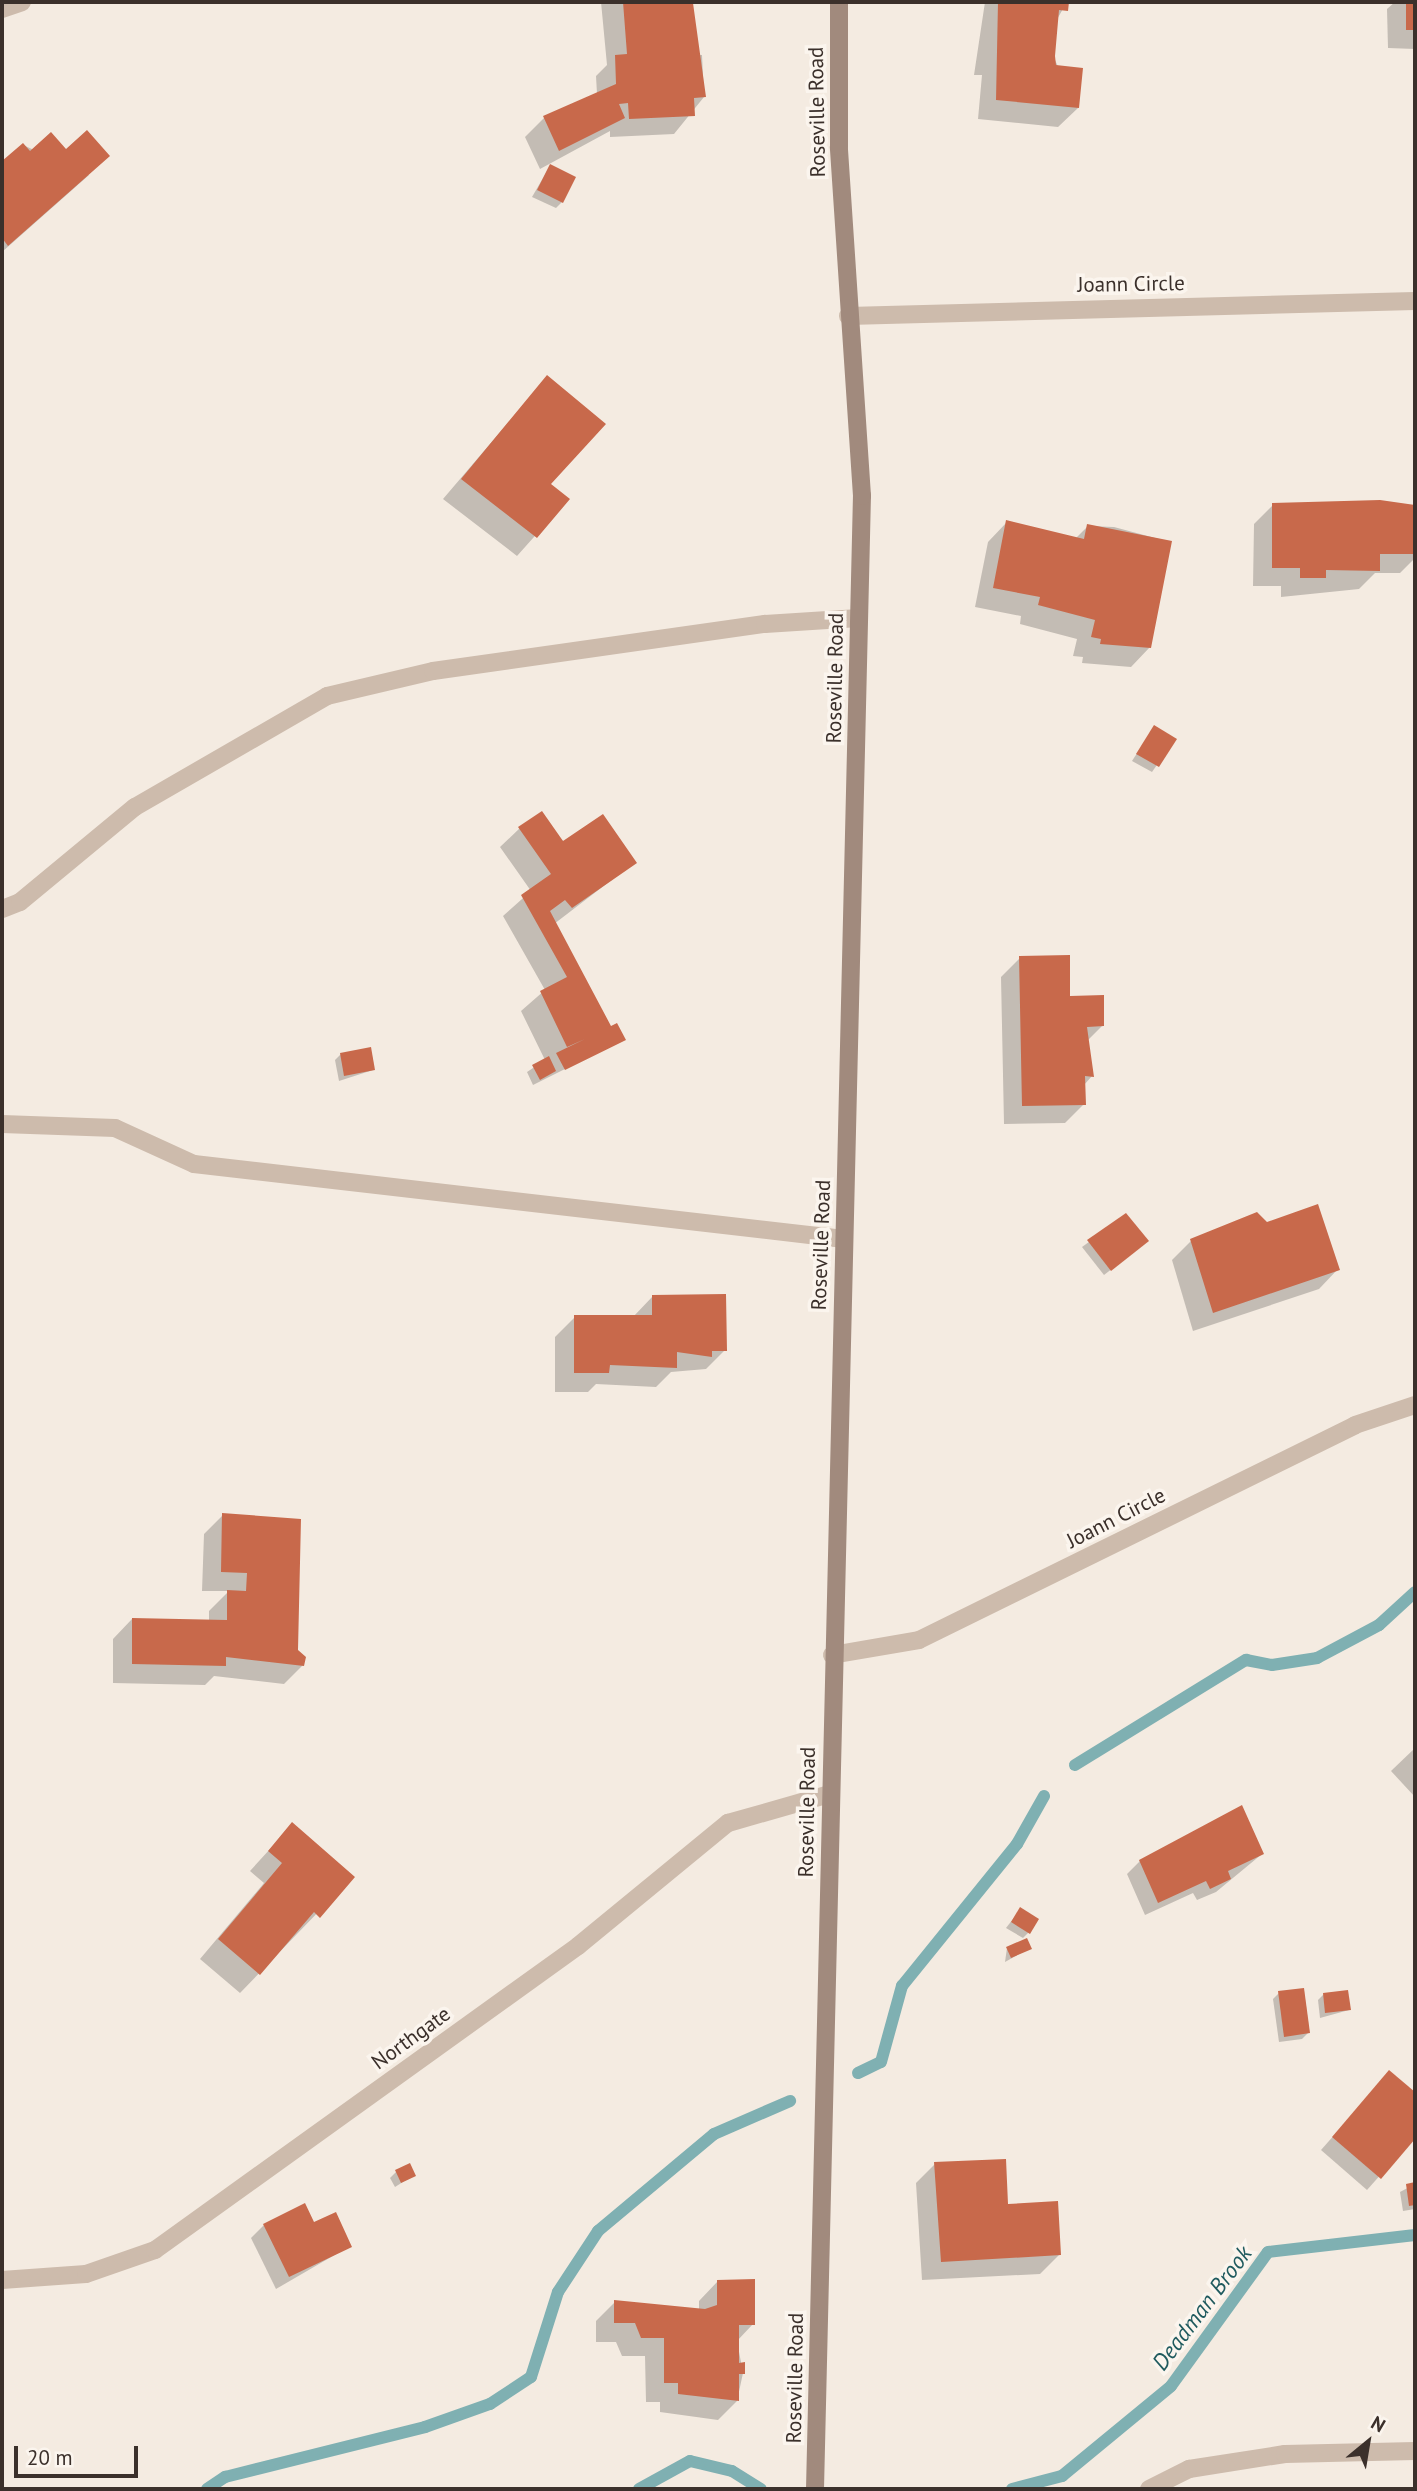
<!DOCTYPE html>
<style>
body{margin:0}
#map{position:relative;width:1417px;height:2491px;overflow:hidden;background:#f4ebe1;font-family:"PT Sans",sans-serif}
div>[style]{position:absolute}
.shadow>*{inset:0;background:#0003}
.stream>*{height:12px;margin:-6px;padding:0 6px;transform-origin:6px;border-radius:6px;background:#7fb0b2}
.building>*{inset:0;background:#c8694b}
.lane>*{height:18px;margin:-9px;padding:0 9px;transform-origin:9px;border-radius:9px;background:#cdbbac}
.street>*{height:18px;margin:-9px;padding:0 9px;transform-origin:9px;border-radius:9px;background:#cdbbac}
.secondary>*{height:18px;margin:-9px;padding:0 9px;transform-origin:9px;border-radius:9px;background:#a18a7d}
span{translate:-50% -50%;white-space:nowrap;text-align:center;line-height:1.15;-webkit-text-stroke:7px #fbf5ee;paint-order:stroke}
.street-label{font-size:21px;color:#3b302b}
.water-label{font-size:23px;color:#1f5a5e;font-style:italic}
.frame{position:absolute;inset:0;border:4px solid #3b302b;pointer-events:none}
.north{position:absolute;left:1333px;top:2407px;width:70px;height:70px;-webkit-text-stroke:5px #fbf5ee;paint-order:stroke;rotate:30deg;font-size:19px;font-weight:700;line-height:28px;text-align:center;color:#3b302b}
.north::after{content:'';display:block;margin:auto;width:24px;height:32px;background:#3b302b;clip-path:polygon(50% 0,100% 100%,50% 72%,0 100%)}
.scale{position:absolute;left:14px;top:2446px;width:124px;height:32px;box-sizing:border-box;border:4px solid #3b302b;border-top:0;padding-left:9px;font-size:21px;line-height:24px;white-space:nowrap;color:#3b302b;-webkit-text-stroke:5px #fbf5ee;paint-order:stroke}
</style>
<div id="map">
<div class="shadow">
<i style="clip-path:polygon(601px 2px,679px 2px,693px 55px,702px 55px,704px 97px,674px 134px,610px 137px,610px 131px,540px 169px,525px 137px,544px 118px,597px 94px,596px 76px,607px 65px)"></i>
<i style="clip-path:polygon(985px 2px,1067px 2px,1056px 21px,1053px 56px,1078px 108px,1058px 127px,978px 119px,982px 75px,974px 75px)"></i>
<i style="clip-path:polygon(1395px 2px,1415px 2px,1415px 49px,1388px 48px,1387px 9px)"></i>
<i style="clip-path:polygon(23px 145px,89px 175px,2px 252px,2px 166px)"></i>
<i style="clip-path:polygon(550px 166px,562px 202px,556px 208px,532px 197px)"></i>
<i style="clip-path:polygon(547px 377px,548px 484px,567px 500px,517px 556px,443px 499px)"></i>
<i style="clip-path:polygon(1273px 505px,1415px 506px,1415px 558px,1400px 573px,1375px 573px,1359px 589px,1281px 597px,1281px 586px,1253px 586px,1254px 524px)"></i>
<i style="clip-path:polygon(1007px 522px,1075px 539px,1088px 526px,1114px 527px,1170px 542px,1150px 647px,1131px 667px,1082px 663px,1083px 657px,1073px 656px,1077px 639px,1020px 624px,1021px 616px,975px 607px,988px 542px)"></i>
<i style="clip-path:polygon(1154px 727px,1175px 739px,1152px 772px,1132px 761px)"></i>
<i style="clip-path:polygon(520px 828px,635px 862px,554px 924px,608px 1025px,623px 1040px,533px 1085px,527px 1072px,545px 1060px,521px 1011px,545px 990px,503px 916px,531px 891px,500px 847px)"></i>
<i style="clip-path:polygon(1020px 958px,1102px 1026px,1087px 1041px,1092px 1076px,1084px 1085px,1084px 1104px,1065px 1123px,1004px 1124px,1001px 977px)"></i>
<i style="clip-path:polygon(341px 1054px,373px 1070px,339px 1081px,335px 1060px)"></i>
<i style="clip-path:polygon(1126px 1215px,1140px 1247px,1104px 1275px,1082px 1247px)"></i>
<i style="clip-path:polygon(1191px 1241px,1338px 1269px,1319px 1289px,1193px 1331px,1172px 1260px)"></i>
<i style="clip-path:polygon(653px 1296px,725px 1350px,706px 1369px,671px 1372px,656px 1387px,596px 1384px,588px 1392px,555px 1392px,555px 1337px,575px 1317px,633px 1317px)"></i>
<i style="clip-path:polygon(223px 1515px,303px 1665px,284px 1684px,214px 1676px,205px 1685px,113px 1683px,113px 1639px,132px 1619px,209px 1621px,209px 1611px,229px 1591px,202px 1591px,204px 1534px)"></i>
<i style="clip-path:polygon(1415px 1748px,1415px 1797px,1391px 1771px)"></i>
<i style="clip-path:polygon(292px 1825px,352px 1877px,240px 1993px,200px 1959px,264px 1883px,250px 1871px)"></i>
<i style="clip-path:polygon(1262px 1854px,1216px 1892px,1197px 1900px,1193px 1893px,1145px 1915px,1127px 1874px,1140px 1861px)"></i>
<i style="clip-path:polygon(1020px 1910px,1029px 1932px,1023px 1938px,1006px 1928px)"></i>
<i style="clip-path:polygon(1007px 1948px,1030px 1948px,1005px 1962px)"></i>
<i style="clip-path:polygon(1279px 1993px,1308px 2033px,1302px 2039px,1279px 2042px,1273px 1999px)"></i>
<i style="clip-path:polygon(1324px 1994px,1349px 2010px,1320px 2018px,1318px 2000px)"></i>
<i style="clip-path:polygon(1389px 2073px,1415px 2095px,1415px 2136px,1367px 2190px,1321px 2150px)"></i>
<i style="clip-path:polygon(935px 2164px,1007px 2206px,1059px 2255px,1040px 2274px,922px 2280px,916px 2183px)"></i>
<i style="clip-path:polygon(396px 2172px,414px 2175px,395px 2187px,390px 2178px)"></i>
<i style="clip-path:polygon(1415px 2184px,1415px 2209px,1403px 2211px,1400px 2192px)"></i>
<i style="clip-path:polygon(314px 2224px,350px 2246px,276px 2289px,251px 2238px,264px 2225px)"></i>
<i style="clip-path:polygon(718px 2281px,753px 2324px,737px 2341px,743px 2373px,737px 2401px,718px 2420px,660px 2412px,660px 2402px,646px 2402px,645px 2356px,622px 2356px,616px 2342px,596px 2342px,596px 2321px,615px 2302px,699px 2310px,699px 2301px)"></i>
</div>
<div class="stream">
<i style="left:1075px;top:1765px;width:201px;rotate:-31.6deg"></i>
<i style="left:1246px;top:1660px;width:26px;rotate:11deg"></i>
<i style="left:1272px;top:1665px;width:46px;rotate:-8.8deg"></i>
<i style="left:1317px;top:1658px;width:70px;rotate:-28deg"></i>
<i style="left:1379px;top:1625px;width:49px;rotate:-42.5deg"></i>
<i style="left:858px;top:2073px;width:25px;rotate:-26deg"></i>
<i style="left:881px;top:2062px;width:79px;rotate:-74.6deg"></i>
<i style="left:902px;top:1986px;width:183px;rotate:-51deg"></i>
<i style="left:1017px;top:1844px;width:55px;rotate:-60.6deg"></i>
<i style="left:207px;top:2489px;width:22px;rotate:-34deg"></i>
<i style="left:225px;top:2477px;width:206px;rotate:-14deg"></i>
<i style="left:425px;top:2427px;width:69px;rotate:-19.5deg"></i>
<i style="left:490px;top:2404px;width:49px;rotate:-33.4deg"></i>
<i style="left:531px;top:2377px;width:89px;rotate:-72.4deg"></i>
<i style="left:558px;top:2292px;width:73px;rotate:-56.7deg"></i>
<i style="left:598px;top:2231px;width:151px;rotate:-39.9deg"></i>
<i style="left:714px;top:2134px;width:83px;rotate:-23.5deg"></i>
<i style="left:639px;top:2489px;width:58px;rotate:-28.8deg"></i>
<i style="left:690px;top:2461px;width:43px;rotate:13.4deg"></i>
<i style="left:732px;top:2471px;width:34px;rotate:32deg"></i>
<i style="left:1012px;top:2489px;width:52px;rotate:-14.6deg"></i>
<i style="left:1062px;top:2476px;width:141px;rotate:-39.5deg"></i>
<i style="left:1171px;top:2386px;width:165px;rotate:-54.1deg"></i>
<i style="left:1268px;top:2252px;width:148px;rotate:-6.6deg"></i>
</div>
<div class="building">
<i style="clip-path:polygon(623px 2px,693px 3px,706px 97px,694px 98px,695px 116px,629px 119px,628px 103px,619px 104px,625px 118px,559px 151px,543px 116px,616px 84px,615px 55px,627px 54px)"></i>
<i style="clip-path:polygon(998px 2px,1069px 2px,1068px 11px,1059px 10px,1055px 56px,1056px 65px,1083px 68px,1079px 108px,996px 100px)"></i>
<i style="clip-path:polygon(1406px 2px,1415px 2px,1415px 30px,1406px 30px)"></i>
<i style="clip-path:polygon(87px 130px,110px 156px,8px 246px,2px 238px,2px 161px,23px 143px,30px 151px,51px 132px,66px 149px)"></i>
<i style="clip-path:polygon(550px 164px,576px 177px,563px 203px,537px 190px)"></i>
<i style="clip-path:polygon(547px 375px,606px 424px,551px 484px,570px 499px,537px 538px,461px 479px)"></i>
<i style="clip-path:polygon(1380px 500px,1415px 505px,1415px 554px,1380px 554px,1380px 571px,1326px 570px,1326px 578px,1300px 578px,1300px 568px,1272px 568px,1272px 503px)"></i>
<i style="clip-path:polygon(1006px 520px,1084px 539px,1087px 524px,1172px 541px,1151px 648px,1100px 644px,1101px 639px,1091px 637px,1095px 620px,1038px 605px,1040px 597px,993px 588px)"></i>
<i style="clip-path:polygon(1154px 725px,1177px 739px,1159px 767px,1136px 754px)"></i>
<i style="clip-path:polygon(542px 811px,563px 841px,603px 814px,637px 863px,572px 908px,565px 900px,550px 911px,611px 1026px,617px 1023px,626px 1040px,565px 1070px,556px 1053px,585px 1039px,567px 1047px,540px 991px,567px 977px,521px 895px,551px 874px,518px 827px)"></i>
<i style="clip-path:polygon(1070px 955px,1070px 996px,1104px 995px,1104px 1026px,1087px 1027px,1094px 1077px,1085px 1076px,1086px 1105px,1022px 1106px,1019px 956px)"></i>
<i style="clip-path:polygon(371px 1047px,375px 1070px,344px 1076px,340px 1053px)"></i>
<i style="clip-path:polygon(549px 1056px,556px 1071px,540px 1080px,532px 1065px)"></i>
<i style="clip-path:polygon(1318px 1204px,1340px 1270px,1213px 1313px,1190px 1239px,1257px 1212px,1267px 1222px)"></i>
<i style="clip-path:polygon(1126px 1213px,1149px 1241px,1111px 1271px,1087px 1240px)"></i>
<i style="clip-path:polygon(726px 1294px,727px 1351px,712px 1351px,712px 1357px,677px 1352px,677px 1368px,610px 1365px,609px 1373px,574px 1373px,574px 1315px,652px 1315px,652px 1295px)"></i>
<i style="clip-path:polygon(222px 1513px,301px 1519px,298px 1650px,306px 1657px,304px 1666px,226px 1657px,226px 1666px,132px 1664px,132px 1618px,227px 1620px,227px 1590px,246px 1591px,247px 1573px,221px 1572px)"></i>
<i style="clip-path:polygon(1242px 1805px,1264px 1854px,1228px 1871px,1231px 1879px,1210px 1889px,1206px 1881px,1158px 1903px,1139px 1860px)"></i>
<i style="clip-path:polygon(292px 1822px,355px 1877px,320px 1918px,314px 1912px,260px 1975px,218px 1939px,282px 1863px,268px 1851px)"></i>
<i style="clip-path:polygon(1020px 1907px,1039px 1919px,1030px 1934px,1011px 1922px)"></i>
<i style="clip-path:polygon(1027px 1938px,1032px 1949px,1011px 1958px,1006px 1947px)"></i>
<i style="clip-path:polygon(1304px 1988px,1310px 2033px,1284px 2037px,1278px 1991px)"></i>
<i style="clip-path:polygon(1348px 1990px,1351px 2010px,1325px 2013px,1323px 1993px)"></i>
<i style="clip-path:polygon(1389px 2070px,1415px 2092px,1415px 2139px,1381px 2179px,1332px 2137px)"></i>
<i style="clip-path:polygon(1006px 2159px,1008px 2204px,1058px 2201px,1061px 2255px,941px 2262px,934px 2162px)"></i>
<i style="clip-path:polygon(410px 2163px,416px 2176px,401px 2183px,395px 2170px)"></i>
<i style="clip-path:polygon(1415px 2182px,1415px 2205px,1409px 2206px,1406px 2184px)"></i>
<i style="clip-path:polygon(305px 2203px,314px 2222px,336px 2212px,352px 2247px,289px 2277px,263px 2224px)"></i>
<i style="clip-path:polygon(755px 2279px,755px 2325px,739px 2325px,739px 2363px,745px 2362px,745px 2374px,739px 2374px,739px 2401px,678px 2394px,678px 2383px,664px 2383px,664px 2338px,641px 2338px,635px 2323px,614px 2323px,614px 2300px,705px 2309px,717px 2305px,717px 2280px)"></i>
</div>
<div class="lane">
<i style="left:2px;top:909px;width:19px;rotate:-21deg"></i>
<i style="left:20px;top:902px;width:149px;rotate:-39.6deg"></i>
<i style="left:135px;top:807px;width:222px;rotate:-30deg"></i>
<i style="left:327px;top:696px;width:109px;rotate:-13.3deg"></i>
<i style="left:433px;top:671px;width:335px;rotate:-8.1deg"></i>
<i style="left:765px;top:624px;width:94px;rotate:-3.7deg"></i>
<i style="left:2px;top:1124px;width:113px;rotate:2deg"></i>
<i style="left:115px;top:1128px;width:87px;rotate:24.5deg"></i>
<i style="left:194px;top:1164px;width:654px;rotate:6.58deg"></i>
</div>
<div class="street">
<i style="left:2px;top:9px;width:21px;rotate:-19deg"></i>
<i style="left:848px;top:316px;width:567px;rotate:-1.52deg"></i>
<i style="left:832px;top:1655px;width:88px;rotate:-9.8deg"></i>
<i style="left:919px;top:1640px;width:486px;rotate:-26.2deg"></i>
<i style="left:1355px;top:1425px;width:63px;rotate:-18.4deg"></i>
<i style="left:2px;top:2280px;width:84px;rotate:-4.1deg"></i>
<i style="left:86px;top:2274px;width:73px;rotate:-19.2deg"></i>
<i style="left:155px;top:2250px;width:521px;rotate:-35.7deg"></i>
<i style="left:578px;top:1946px;width:194px;rotate:-39.4deg"></i>
<i style="left:728px;top:1823px;width:106px;rotate:-15.9deg"></i>
<i style="left:1149px;top:2489px;width:45px;rotate:-26.6deg"></i>
<i style="left:1189px;top:2469px;width:97px;rotate:-8.9deg"></i>
<i style="left:1285px;top:2454px;width:130px;rotate:-1.3deg"></i>
</div>
<div class="secondary">
<i style="left:815px;top:2489px;width:1994px;rotate:-88.65deg"></i>
<i style="left:862px;top:496px;width:350px;rotate:-93.8deg"></i>
<i style="left:839px;top:147px;width:145px;rotate:-90deg"></i>
</div>
<div class="street-label">
<span style="left:817px;top:112px;rotate:-91deg">Roseville Road</span>
<span style="left:1131px;top:284px;rotate:-1deg">Joann Circle</span>
<span style="left:835px;top:678px;rotate:-89deg">Roseville Road</span>
<span style="left:821px;top:1245px;rotate:-88deg">Roseville Road</span>
<span style="left:1116px;top:1518px;rotate:-27deg">Joann Circle</span>
<span style="left:807px;top:1812px;rotate:-89deg">Roseville Road</span>
<span style="left:411px;top:2038px;rotate:-36deg">Northgate</span>
<span style="left:795px;top:2378px;rotate:-89deg">Roseville Road</span>
</div>
<div class="water-label">
<span style="left:1202px;top:2308px;rotate:-53deg">Deadman Brook</span>
</div>
<div class="frame"></div>
<div class="north">N</div>
<div class="scale">20 m</div>
</div>
